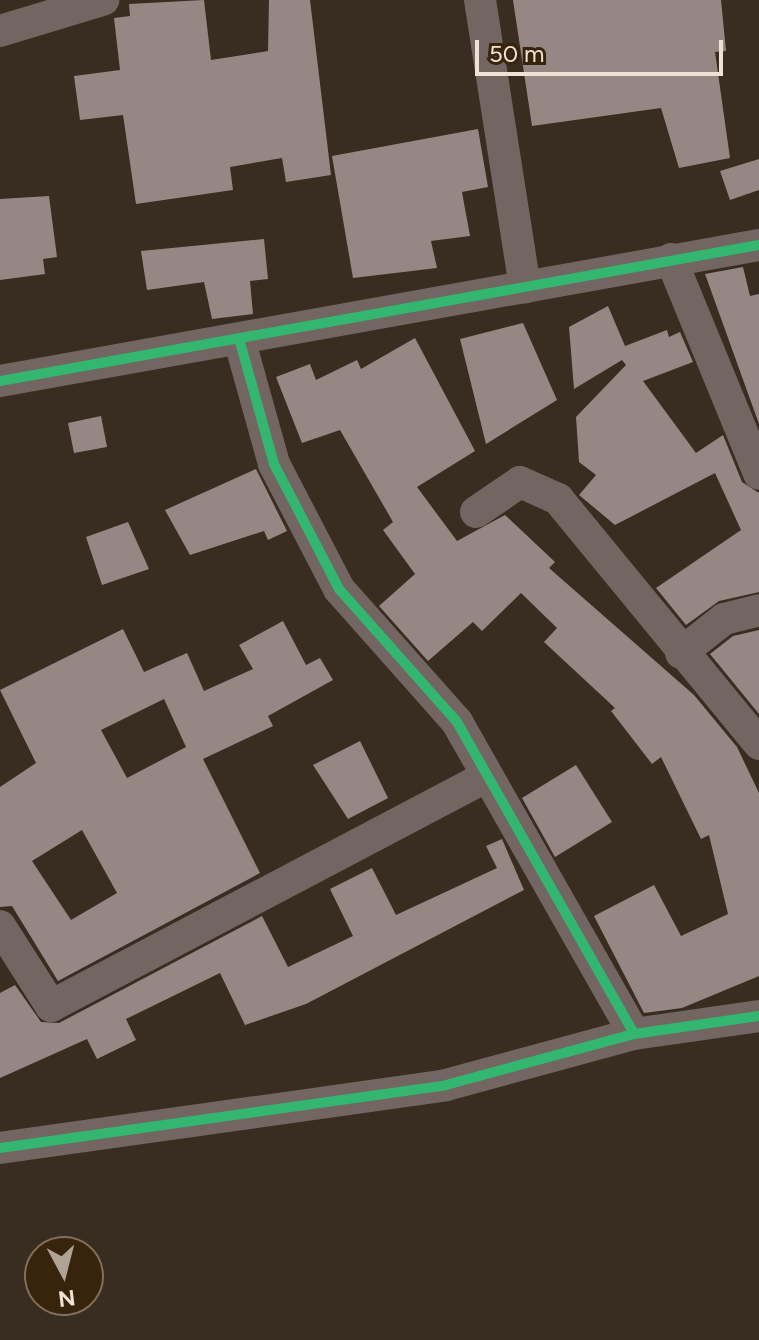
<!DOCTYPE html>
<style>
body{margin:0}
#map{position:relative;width:759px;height:1340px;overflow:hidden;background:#382d20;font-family:Figtree,sans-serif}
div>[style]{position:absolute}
.building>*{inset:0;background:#968785}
.minor>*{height:32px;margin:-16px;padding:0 16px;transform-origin:16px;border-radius:16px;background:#726562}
.cycleway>*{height:10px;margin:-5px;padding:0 5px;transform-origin:5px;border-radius:5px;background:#33b770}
span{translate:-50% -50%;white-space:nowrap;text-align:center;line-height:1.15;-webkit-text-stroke:8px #38230c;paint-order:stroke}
.north{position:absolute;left:24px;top:1236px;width:80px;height:80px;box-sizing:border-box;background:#38230c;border:2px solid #826f5c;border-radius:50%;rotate:173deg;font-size:22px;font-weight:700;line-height:32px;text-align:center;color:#f0e2d4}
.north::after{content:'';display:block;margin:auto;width:28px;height:36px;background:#b0a395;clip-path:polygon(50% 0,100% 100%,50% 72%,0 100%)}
.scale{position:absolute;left:475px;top:40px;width:248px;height:36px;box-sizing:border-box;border:4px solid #f0e2d4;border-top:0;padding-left:10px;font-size:24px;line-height:28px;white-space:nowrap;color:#f0e2d4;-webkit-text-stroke:6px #38230c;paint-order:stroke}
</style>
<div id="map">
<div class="building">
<i style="clip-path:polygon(204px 0,211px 60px,268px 51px,269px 0,310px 0,331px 175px,286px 182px,282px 158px,230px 167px,233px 190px,136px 204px,123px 115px,80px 120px,74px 76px,120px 70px,114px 18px,130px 16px,129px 4px)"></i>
<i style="clip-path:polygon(513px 0,721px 0,726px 51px,715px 52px,730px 158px,679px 168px,661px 108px,532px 126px)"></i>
<i style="clip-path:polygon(478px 129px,488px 187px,462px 192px,470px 236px,431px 241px,437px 268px,353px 278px,332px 156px)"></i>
<i style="clip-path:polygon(759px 159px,759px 190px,730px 200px,720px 171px)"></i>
<i style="clip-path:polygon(49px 196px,57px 257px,43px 259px,45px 274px,0 280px,0 199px)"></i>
<i style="clip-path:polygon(264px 239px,268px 279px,250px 281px,253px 314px,212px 319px,204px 282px,147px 290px,141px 251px)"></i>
<i style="clip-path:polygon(743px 267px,750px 296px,759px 294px,759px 424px,705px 274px)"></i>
<i style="clip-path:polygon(608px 306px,625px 346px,667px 330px,669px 337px,680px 332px,693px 362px,643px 381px,696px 453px,723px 435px,742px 482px,759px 493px,759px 592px,719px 601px,686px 625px,656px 588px,741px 530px,715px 473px,615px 525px,579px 495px,596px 475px,579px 462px,576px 417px,626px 365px,622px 360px,574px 389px,569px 327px)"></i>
<i style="clip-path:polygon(523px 323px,557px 400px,486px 444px,460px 339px)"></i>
<i style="clip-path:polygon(415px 338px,475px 451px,417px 487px,457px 541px,505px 515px,555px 562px,549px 568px,694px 695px,737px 747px,759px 793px,759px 976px,682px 1008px,644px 1013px,594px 916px,654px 885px,681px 936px,728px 914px,709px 835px,701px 839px,661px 757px,652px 764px,611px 711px,615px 708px,544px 642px,557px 628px,521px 593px,482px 631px,473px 622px,428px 661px,379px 606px,415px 574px,383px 530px,393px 522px,340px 430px,302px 443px,276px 377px,310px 364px,316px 380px,357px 360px,361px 369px)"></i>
<i style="clip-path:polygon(101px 416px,107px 447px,74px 453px,68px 423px)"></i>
<i style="clip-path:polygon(256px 469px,287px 531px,268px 540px,264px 531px,190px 555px,165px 510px)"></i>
<i style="clip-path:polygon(128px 522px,149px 569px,102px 585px,86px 537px)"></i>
<i style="clip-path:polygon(evenodd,283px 621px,306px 665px,320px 658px,333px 680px,268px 716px,273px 726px,203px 759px,260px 873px,58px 981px,12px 906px,0 907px,0 787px,36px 763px,0 690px,123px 629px,144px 672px,187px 653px,204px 691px,253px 669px,239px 645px,283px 621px,164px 699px,186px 747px,127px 778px,101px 730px,164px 699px,283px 621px,82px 830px,117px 893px,71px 920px,32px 861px,82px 830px)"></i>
<i style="clip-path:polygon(759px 630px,759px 714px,710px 654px,733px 636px)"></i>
<i style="clip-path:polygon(360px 741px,388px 798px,348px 819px,313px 765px)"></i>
<i style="clip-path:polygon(576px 765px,612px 822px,555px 857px,522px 798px)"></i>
<i style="clip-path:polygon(502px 839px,524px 890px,306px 1004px,245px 1025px,220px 973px,126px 1019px,136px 1040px,97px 1059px,87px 1039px,0 1078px,0 993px,15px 985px,41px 1022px,59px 1023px,262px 916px,288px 967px,353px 936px,330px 889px,372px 868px,396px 915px,497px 868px,486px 846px)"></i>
</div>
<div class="minor">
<i style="left:480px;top:0;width:291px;rotate:81.1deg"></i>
<i style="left:0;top:31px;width:108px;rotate:-16.8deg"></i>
<i style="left:671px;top:259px;width:232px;rotate:67.7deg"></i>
<i style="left:240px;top:342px;width:127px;rotate:74.4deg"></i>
<i style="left:274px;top:464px;width:141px;rotate:62.5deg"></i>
<i style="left:339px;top:589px;width:178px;rotate:48.4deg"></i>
<i style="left:457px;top:722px;width:359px;rotate:60.4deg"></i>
<i style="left:0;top:381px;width:771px;rotate:-10.16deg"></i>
<i style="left:476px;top:512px;width:53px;rotate:-34.3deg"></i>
<i style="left:520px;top:482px;width:42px;rotate:24.1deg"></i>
<i style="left:558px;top:499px;width:317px;rotate:50.6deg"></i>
<i style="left:681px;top:653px;width:55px;rotate:-38.3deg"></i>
<i style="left:724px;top:619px;width:36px;rotate:-14deg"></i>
<i style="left:0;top:926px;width:95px;rotate:57.5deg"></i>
<i style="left:51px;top:1006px;width:492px;rotate:-27.8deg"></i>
<i style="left:0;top:1148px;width:450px;rotate:-8deg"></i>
<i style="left:446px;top:1085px;width:195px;rotate:-15.2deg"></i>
<i style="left:634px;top:1034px;width:126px;rotate:-8.2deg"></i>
</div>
<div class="cycleway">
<i style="left:240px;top:342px;width:127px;rotate:74.4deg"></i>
<i style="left:274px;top:464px;width:141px;rotate:62.5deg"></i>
<i style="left:339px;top:589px;width:178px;rotate:48.4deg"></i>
<i style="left:457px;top:722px;width:359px;rotate:60.4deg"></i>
<i style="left:0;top:381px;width:771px;rotate:-10.16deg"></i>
<i style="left:0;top:1148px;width:450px;rotate:-8deg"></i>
<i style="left:446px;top:1085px;width:195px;rotate:-15.2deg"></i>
<i style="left:634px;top:1034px;width:126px;rotate:-8.2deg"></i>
</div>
<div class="north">N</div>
<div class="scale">50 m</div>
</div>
